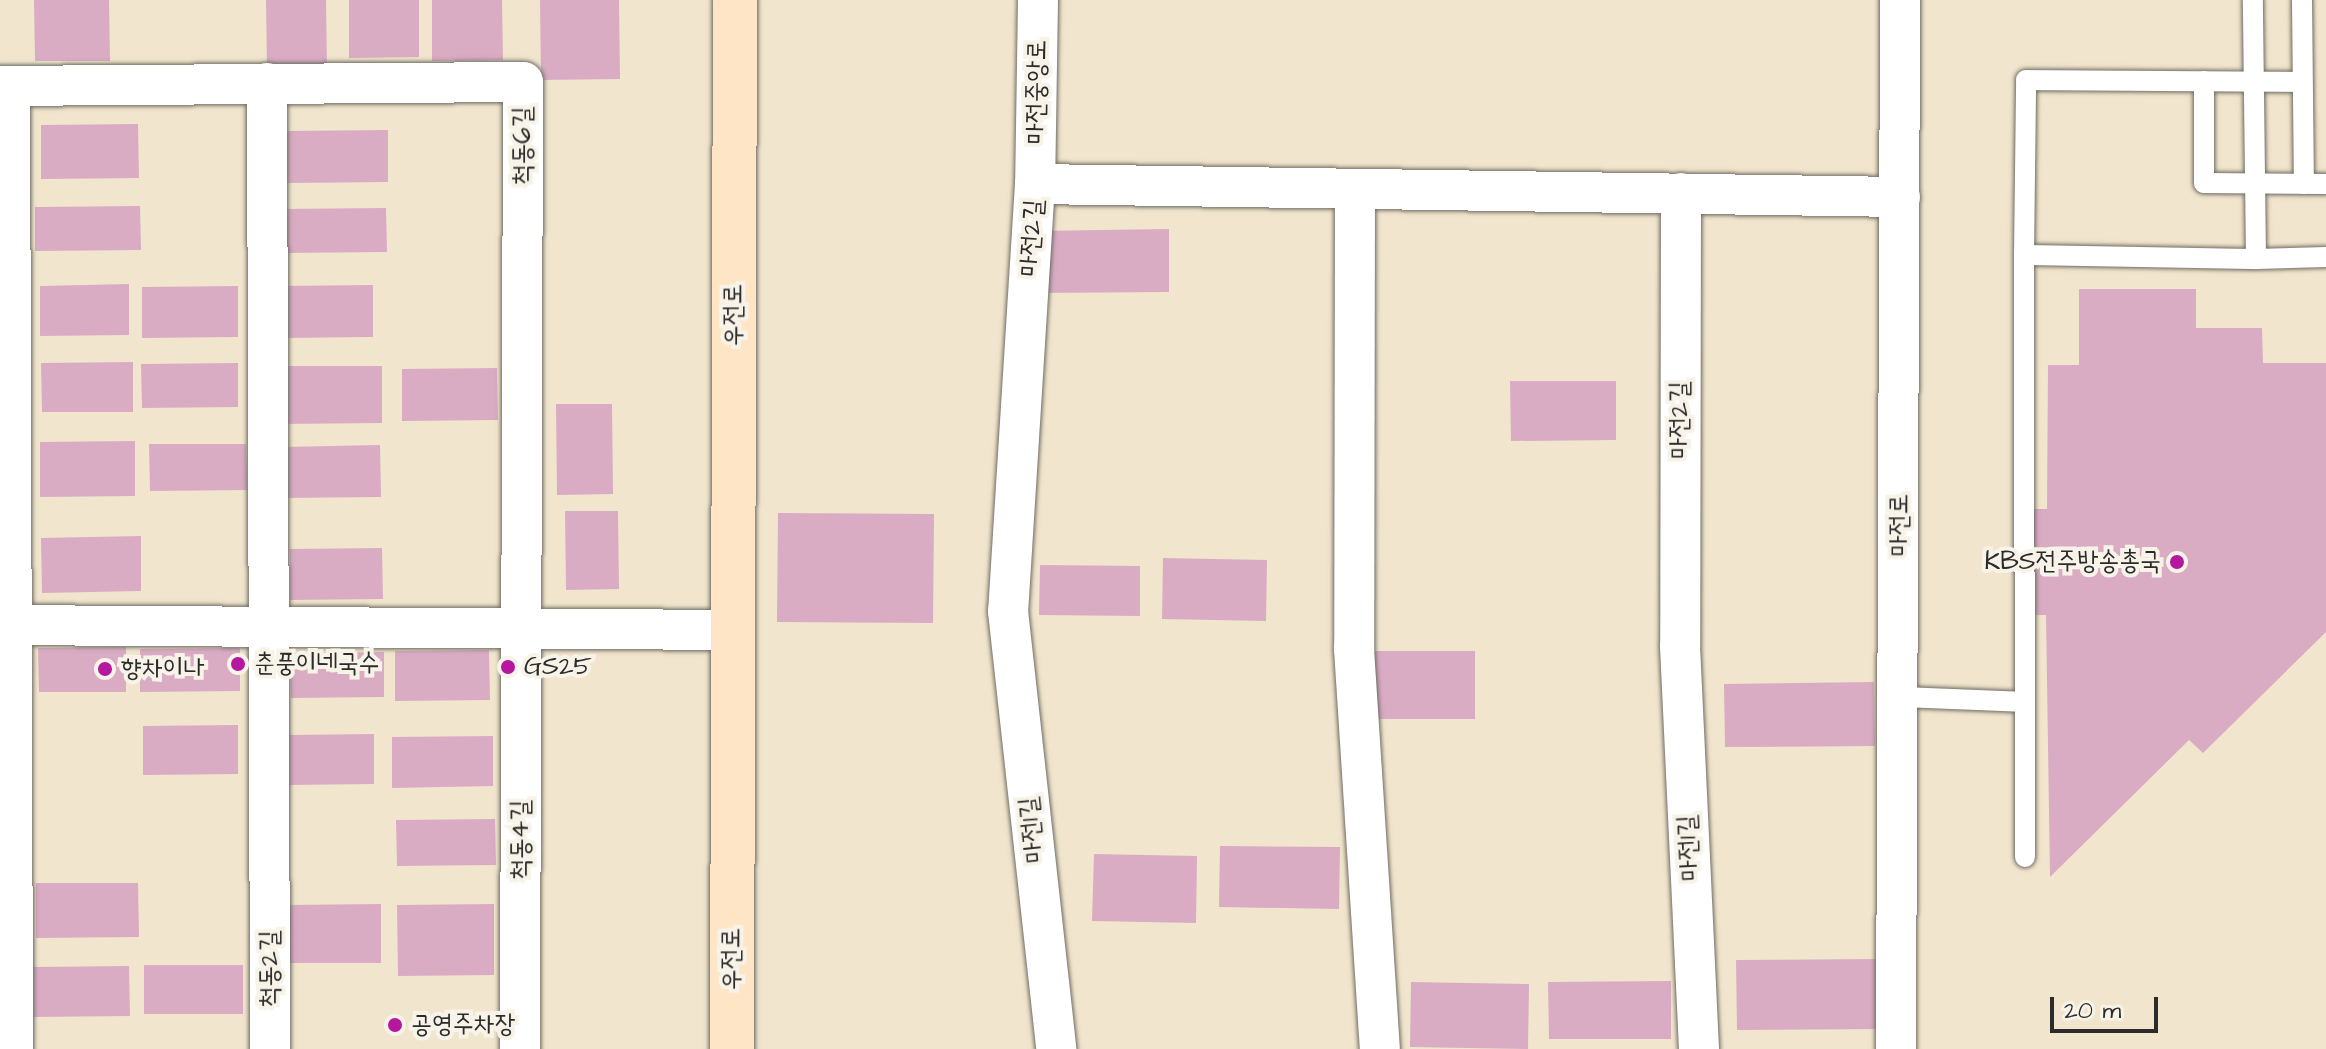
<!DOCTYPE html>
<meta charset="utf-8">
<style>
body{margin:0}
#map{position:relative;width:2326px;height:1049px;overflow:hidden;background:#f1e6cd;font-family:"Architects Daughter","Poor Story",sans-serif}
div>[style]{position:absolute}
.building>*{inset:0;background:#d9acc3}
.roads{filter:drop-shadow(0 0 2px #706c64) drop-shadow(0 0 2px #706c64)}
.lane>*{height:20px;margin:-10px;padding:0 10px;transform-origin:10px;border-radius:10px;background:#fff}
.street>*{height:40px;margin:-20px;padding:0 20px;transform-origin:20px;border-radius:20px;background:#fff}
.secondary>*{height:44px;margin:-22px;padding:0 22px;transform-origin:22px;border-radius:22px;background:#fde5c5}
.dots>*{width:22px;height:22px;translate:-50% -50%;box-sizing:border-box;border:4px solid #f7f3e8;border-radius:50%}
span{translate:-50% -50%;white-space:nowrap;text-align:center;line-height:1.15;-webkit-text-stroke:8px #f7f3e8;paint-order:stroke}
.street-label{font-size:26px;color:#2b2b2b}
.poi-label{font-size:26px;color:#2b2b2b}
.right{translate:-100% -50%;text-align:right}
.left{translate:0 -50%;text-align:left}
.scale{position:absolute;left:2050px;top:997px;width:108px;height:36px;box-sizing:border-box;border:4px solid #2b2b2b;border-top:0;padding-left:10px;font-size:24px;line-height:28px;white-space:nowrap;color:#2b2b2b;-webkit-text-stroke:6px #f7f3e8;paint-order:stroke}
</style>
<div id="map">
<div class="building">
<i style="clip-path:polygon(34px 0,109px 0,110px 61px,35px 61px)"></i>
<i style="clip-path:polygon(266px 0,326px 0,327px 70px,267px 70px)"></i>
<i style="clip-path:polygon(349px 0,419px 0,419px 57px,349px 58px)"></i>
<i style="clip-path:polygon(432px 0,502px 0,503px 60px,432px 61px)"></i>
<i style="clip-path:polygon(540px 0,619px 0,620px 79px,541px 80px)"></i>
<i style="clip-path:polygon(138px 124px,139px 178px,41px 179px,41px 125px)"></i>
<i style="clip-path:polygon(388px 130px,388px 182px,286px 183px,285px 131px)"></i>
<i style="clip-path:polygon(140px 206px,141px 250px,35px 251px,35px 207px)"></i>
<i style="clip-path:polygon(386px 208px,387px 252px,280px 253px,279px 209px)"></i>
<i style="clip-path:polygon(1169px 229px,1169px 292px,1036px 293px,1035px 231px)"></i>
<i style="clip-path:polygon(129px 284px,129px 335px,40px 336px,40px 286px)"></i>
<i style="clip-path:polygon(373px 285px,373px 337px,282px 338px,281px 286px)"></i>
<i style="clip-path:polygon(238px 286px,238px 337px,142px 338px,142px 287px)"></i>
<i style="clip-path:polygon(2079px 289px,2196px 289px,2196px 328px,2262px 328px,2263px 363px,2326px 363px,2326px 632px,2203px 753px,2189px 740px,2050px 877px,2046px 615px,2030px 615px,2028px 509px,2047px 509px,2048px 365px,2079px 365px)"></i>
<i style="clip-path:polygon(133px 362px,133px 412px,42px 412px,41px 363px)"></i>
<i style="clip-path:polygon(238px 363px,238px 407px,142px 408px,141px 364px)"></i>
<i style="clip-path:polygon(281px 366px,382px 366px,382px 423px,281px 424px)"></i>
<i style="clip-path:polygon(497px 368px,498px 420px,402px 421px,402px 369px)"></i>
<i style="clip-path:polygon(1510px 381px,1616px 381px,1616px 440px,1511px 441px)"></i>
<i style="clip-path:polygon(556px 404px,612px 404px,613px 494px,557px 495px)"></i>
<i style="clip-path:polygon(135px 441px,135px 496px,40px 497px,40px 442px)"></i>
<i style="clip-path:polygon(149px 444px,246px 444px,247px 490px,150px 491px)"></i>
<i style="clip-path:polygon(380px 445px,381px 497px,284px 498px,283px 447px)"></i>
<i style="clip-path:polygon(565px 511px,618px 511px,619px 589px,566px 590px)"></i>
<i style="clip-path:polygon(778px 513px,934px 514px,933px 623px,777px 622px)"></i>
<i style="clip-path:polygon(141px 536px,141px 591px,42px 593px,41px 538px)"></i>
<i style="clip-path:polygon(382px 548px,383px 599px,290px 600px,290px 549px)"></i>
<i style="clip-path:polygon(1163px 558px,1267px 560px,1266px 621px,1162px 619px)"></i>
<i style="clip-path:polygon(1040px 565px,1140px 566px,1140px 616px,1039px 615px)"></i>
<i style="clip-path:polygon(126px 647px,126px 692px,39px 692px,38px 648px)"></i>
<i style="clip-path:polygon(240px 648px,240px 691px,140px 692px,140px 649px)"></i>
<i style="clip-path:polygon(489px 650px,490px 700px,395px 701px,395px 651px)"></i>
<i style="clip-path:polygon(1364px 651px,1475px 651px,1475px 719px,1364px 719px)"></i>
<i style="clip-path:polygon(384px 652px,384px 697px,291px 698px,290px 653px)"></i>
<i style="clip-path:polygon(1874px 682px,1875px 746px,1725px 747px,1724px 684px)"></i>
<i style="clip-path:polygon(238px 725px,238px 774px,143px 775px,143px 726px)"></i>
<i style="clip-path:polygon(374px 734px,374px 784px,287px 785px,286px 735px)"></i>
<i style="clip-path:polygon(493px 736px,493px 786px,392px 788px,392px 737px)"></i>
<i style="clip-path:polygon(495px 819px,496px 865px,397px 866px,396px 820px)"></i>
<i style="clip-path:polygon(1220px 846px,1340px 847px,1339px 909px,1219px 907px)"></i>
<i style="clip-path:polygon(1094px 854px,1197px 856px,1196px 923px,1092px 921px)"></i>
<i style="clip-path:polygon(36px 883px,138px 883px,139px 937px,36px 938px)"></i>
<i style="clip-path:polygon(381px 904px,381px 963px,286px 963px,286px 905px)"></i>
<i style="clip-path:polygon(494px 904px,494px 975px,398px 976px,397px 905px)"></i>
<i style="clip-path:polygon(1880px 959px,1881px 1029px,1737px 1030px,1736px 960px)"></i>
<i style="clip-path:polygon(144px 965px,243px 965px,243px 1014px,144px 1014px)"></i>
<i style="clip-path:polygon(129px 966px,130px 1016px,32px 1017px,32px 967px)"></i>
<i style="clip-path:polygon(1671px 981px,1671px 1039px,1549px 1039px,1548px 982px)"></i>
<i style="clip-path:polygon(1411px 982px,1529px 984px,1528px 1049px,1410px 1047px)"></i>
</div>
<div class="roads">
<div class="lane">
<i style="left:2302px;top:0;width:184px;rotate:89.4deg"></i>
<i style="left:2204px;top:81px;width:102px;rotate:90deg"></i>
<i style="left:2204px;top:183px;width:122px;rotate:0.5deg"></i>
<i style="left:2024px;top:255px;width:175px;rotate:-89.3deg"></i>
<i style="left:2026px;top:80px;width:275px;rotate:0.4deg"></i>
<i style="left:2256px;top:259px;width:70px;rotate:-1.6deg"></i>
<i style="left:1900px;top:697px;width:123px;rotate:2.3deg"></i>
<i style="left:2025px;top:857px;width:602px;rotate:-90.1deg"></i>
<i style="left:2024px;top:255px;width:232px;rotate:1deg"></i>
<i style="left:2256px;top:259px;width:259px;rotate:-90.7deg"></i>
</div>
<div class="street">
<i style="left:1038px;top:0;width:184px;rotate:90.9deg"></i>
<i style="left:1035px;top:184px;width:428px;rotate:93.6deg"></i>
<i style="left:1008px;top:611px;width:441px;rotate:83.7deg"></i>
<i style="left:267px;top:83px;width:966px;rotate:89.82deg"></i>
<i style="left:0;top:86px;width:523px;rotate:-0.44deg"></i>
<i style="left:523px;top:82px;width:967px;rotate:90.18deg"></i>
<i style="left:10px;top:86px;width:963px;rotate:89.82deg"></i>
<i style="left:1035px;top:184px;width:865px;rotate:0.86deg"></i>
<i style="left:1355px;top:190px;width:459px;rotate:90.1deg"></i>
<i style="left:1354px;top:649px;width:401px;rotate:86.3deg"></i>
<i style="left:1681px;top:193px;width:453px;rotate:90.1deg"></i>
<i style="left:1680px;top:646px;width:403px;rotate:87.3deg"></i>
<i style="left:0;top:625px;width:732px;rotate:0.39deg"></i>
<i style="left:1896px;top:1049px;width:1049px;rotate:-89.78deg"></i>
</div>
<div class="secondary">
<i style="left:732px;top:1049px;width:1049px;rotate:-89.84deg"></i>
</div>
</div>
<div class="dots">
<i style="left:2177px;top:562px;background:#b5179e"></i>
<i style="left:238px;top:664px;background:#b5179e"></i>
<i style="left:508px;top:667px;background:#b5179e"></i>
<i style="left:105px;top:669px;background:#b5179e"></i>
<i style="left:395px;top:1025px;background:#b5179e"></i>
</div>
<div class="street-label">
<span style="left:1037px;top:92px;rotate:-89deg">마전중앙로</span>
<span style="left:523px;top:146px;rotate:-90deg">척동6길</span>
<span style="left:1032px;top:238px;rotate:-86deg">마전2길</span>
<span style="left:734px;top:315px;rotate:-90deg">우전로</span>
<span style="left:1680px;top:420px;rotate:-90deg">마전2길</span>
<span style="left:1900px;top:525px;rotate:-90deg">마전로</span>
<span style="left:1032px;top:830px;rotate:-96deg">마전1길</span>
<span style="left:521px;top:840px;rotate:-90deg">척동4길</span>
<span style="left:1689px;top:848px;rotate:-93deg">마전1길</span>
<span style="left:732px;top:959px;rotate:-90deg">우전로</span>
<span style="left:270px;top:969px;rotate:-90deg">척동2길</span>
</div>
<div class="poi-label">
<span class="right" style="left:2161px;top:562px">KBS전주방송총국</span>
<span class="left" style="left:254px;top:664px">춘풍이네국수</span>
<span class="left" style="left:524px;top:667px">GS25</span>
<span class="left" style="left:121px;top:669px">향차이나</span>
<span class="left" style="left:411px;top:1025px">공영주차장</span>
</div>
<div class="scale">20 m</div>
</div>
